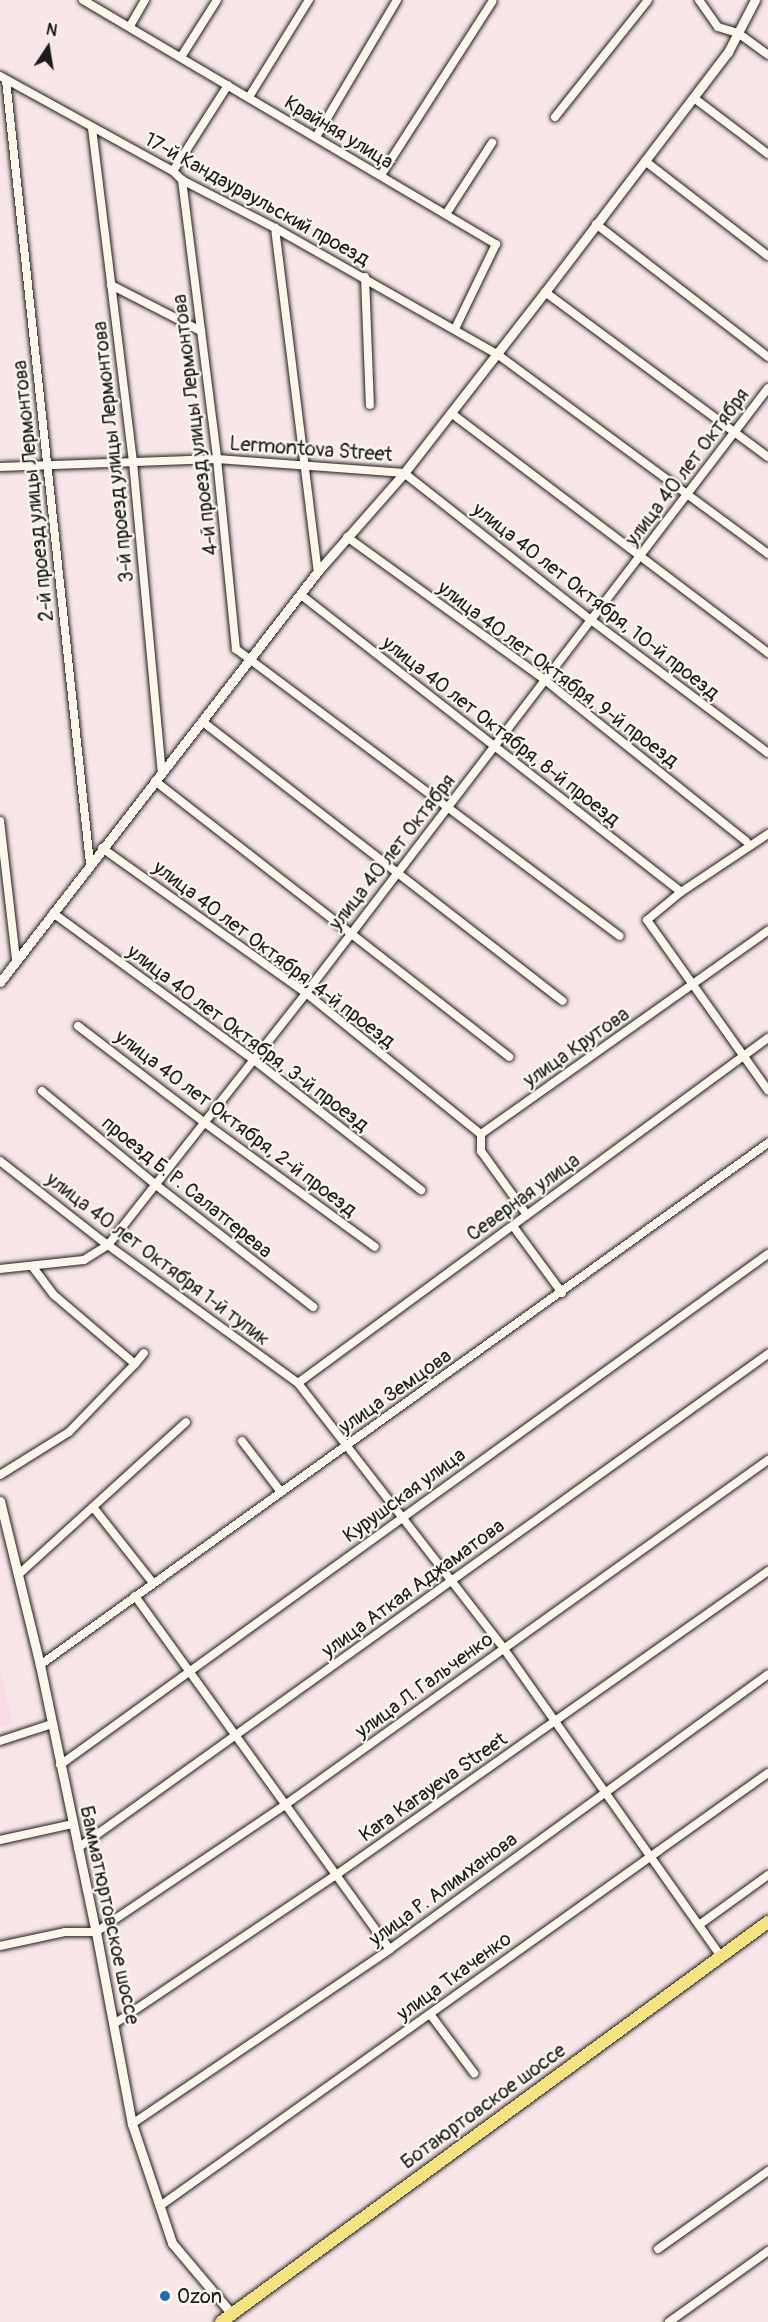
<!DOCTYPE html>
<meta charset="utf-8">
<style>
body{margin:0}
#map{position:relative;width:768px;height:2322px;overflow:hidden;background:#f9e6e8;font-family:Pangolin,sans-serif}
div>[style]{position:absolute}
.built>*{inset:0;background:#f7dbe5}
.roads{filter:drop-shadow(0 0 2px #1c1c1c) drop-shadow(0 0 2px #1c1c1c)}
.minor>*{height:8px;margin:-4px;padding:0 4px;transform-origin:4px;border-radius:4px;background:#fbf7ec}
.tertiary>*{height:9px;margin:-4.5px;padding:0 4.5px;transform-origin:4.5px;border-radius:4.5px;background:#fbf7ec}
.primary>*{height:12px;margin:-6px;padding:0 6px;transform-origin:6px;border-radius:6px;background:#f5e382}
.dots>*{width:16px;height:16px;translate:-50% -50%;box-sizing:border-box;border:3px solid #fbf7ec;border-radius:50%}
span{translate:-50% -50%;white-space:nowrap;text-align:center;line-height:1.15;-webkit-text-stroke:4.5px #fbf7ec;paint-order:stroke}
.street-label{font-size:20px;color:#1c1c1c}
.poi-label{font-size:20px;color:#1c1c1c}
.left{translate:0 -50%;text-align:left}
.north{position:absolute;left:18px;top:18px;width:60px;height:60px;-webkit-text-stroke:4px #fbf7ec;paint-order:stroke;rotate:12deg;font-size:16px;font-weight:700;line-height:24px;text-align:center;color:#1c1c1c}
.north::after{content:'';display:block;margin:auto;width:21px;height:27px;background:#1c1c1c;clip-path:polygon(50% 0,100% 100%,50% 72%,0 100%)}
</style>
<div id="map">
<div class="built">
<i style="clip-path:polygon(0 1670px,13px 1723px,0 1727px)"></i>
</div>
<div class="roads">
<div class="minor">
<i style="left:83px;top:0;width:480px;rotate:30.6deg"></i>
<i style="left:496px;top:244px;width:94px;rotate:115.8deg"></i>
<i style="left:699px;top:0;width:33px;rotate:55deg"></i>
<i style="left:718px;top:27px;width:21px;rotate:17deg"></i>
<i style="left:738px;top:33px;width:37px;rotate:36deg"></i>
<i style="left:130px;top:26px;width:30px;rotate:-60deg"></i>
<i style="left:181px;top:57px;width:67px;rotate:-57.7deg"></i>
<i style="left:0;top:76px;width:197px;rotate:28.8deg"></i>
<i style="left:173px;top:171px;width:13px;rotate:45deg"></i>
<i style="left:182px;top:180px;width:105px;rotate:27.3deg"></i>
<i style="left:275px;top:228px;width:255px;rotate:29.6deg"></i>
<i style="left:497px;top:354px;width:337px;rotate:36.4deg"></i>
<i style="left:6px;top:80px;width:787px;rotate:83.88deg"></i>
<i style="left:249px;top:97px;width:114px;rotate:-58.3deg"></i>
<i style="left:694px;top:98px;width:93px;rotate:37.1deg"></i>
<i style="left:555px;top:117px;width:149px;rotate:-51.5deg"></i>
<i style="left:92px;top:128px;width:337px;rotate:83deg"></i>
<i style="left:133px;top:462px;width:313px;rotate:84.7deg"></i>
<i style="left:316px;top:137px;width:159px;rotate:-59.4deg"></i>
<i style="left:645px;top:161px;width:155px;rotate:37.7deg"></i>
<i style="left:173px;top:171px;width:102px;rotate:-57.4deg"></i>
<i style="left:381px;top:175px;width:206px;rotate:-57.3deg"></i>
<i style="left:182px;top:180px;width:281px;rotate:82.8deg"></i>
<i style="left:217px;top:459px;width:191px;rotate:84.3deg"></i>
<i style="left:236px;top:649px;width:479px;rotate:36.8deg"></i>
<i style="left:446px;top:214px;width:85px;rotate:-57.1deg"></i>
<i style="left:596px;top:224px;width:217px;rotate:37.7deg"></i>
<i style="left:275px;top:228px;width:346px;rotate:82.9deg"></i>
<i style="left:365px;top:277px;width:128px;rotate:87.8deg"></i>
<i style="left:111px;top:285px;width:101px;rotate:27.1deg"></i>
<i style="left:545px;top:292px;width:277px;rotate:36.5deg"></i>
<i style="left:451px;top:413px;width:398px;rotate:37.1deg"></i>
<i style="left:0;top:467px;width:217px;rotate:-2.1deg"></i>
<i style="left:217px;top:459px;width:188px;rotate:4.3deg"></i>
<i style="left:404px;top:473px;width:238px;rotate:38.2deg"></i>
<i style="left:591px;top:620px;width:221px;rotate:36.9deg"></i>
<i style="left:347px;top:537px;width:244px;rotate:35.8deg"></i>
<i style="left:545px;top:680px;width:258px;rotate:38.7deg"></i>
<i style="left:301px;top:595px;width:482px;rotate:38deg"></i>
<i style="left:203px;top:722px;width:455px;rotate:37.8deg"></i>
<i style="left:155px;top:781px;width:449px;rotate:37.9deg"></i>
<i style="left:0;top:821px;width:140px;rotate:83.4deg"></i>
<i style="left:768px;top:834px;width:105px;rotate:146.3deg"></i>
<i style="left:681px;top:892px;width:44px;rotate:140.5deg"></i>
<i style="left:647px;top:920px;width:209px;rotate:54.6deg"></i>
<i style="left:102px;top:848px;width:250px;rotate:35.4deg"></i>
<i style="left:306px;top:993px;width:225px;rotate:38.9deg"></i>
<i style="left:53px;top:913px;width:249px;rotate:36.2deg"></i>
<i style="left:254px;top:1060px;width:212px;rotate:37.9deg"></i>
<i style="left:78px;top:1026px;width:160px;rotate:37.4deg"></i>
<i style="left:205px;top:1123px;width:210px;rotate:36.1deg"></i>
<i style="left:42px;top:1091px;width:148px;rotate:39.5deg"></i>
<i style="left:156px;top:1185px;width:199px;rotate:37.8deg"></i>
<i style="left:0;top:1161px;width:128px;rotate:38deg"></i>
<i style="left:101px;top:1240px;width:243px;rotate:36deg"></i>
<i style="left:298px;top:1383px;width:336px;rotate:52.2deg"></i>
<i style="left:504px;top:1649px;width:377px;rotate:54.8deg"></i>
<i style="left:527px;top:1215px;width:79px;rotate:-125.7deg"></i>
<i style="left:481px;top:1151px;width:17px;rotate:-90deg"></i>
<i style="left:481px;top:1134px;width:352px;rotate:-35.3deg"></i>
<i style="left:513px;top:1226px;width:83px;rotate:53.8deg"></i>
<i style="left:32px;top:1266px;width:36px;rotate:53deg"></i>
<i style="left:54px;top:1295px;width:106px;rotate:40.4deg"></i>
<i style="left:135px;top:1364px;width:14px;rotate:-51deg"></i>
<i style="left:0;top:1269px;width:84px;rotate:-6.1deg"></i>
<i style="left:84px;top:1260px;width:28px;rotate:-32deg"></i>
<i style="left:108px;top:1245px;width:320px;rotate:-51.8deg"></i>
<i style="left:306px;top:993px;width:761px;rotate:-52.63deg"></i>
<i style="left:298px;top:1383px;width:583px;rotate:-36.28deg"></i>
<i style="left:242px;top:1441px;width:64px;rotate:52.6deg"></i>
<i style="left:0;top:1475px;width:81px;rotate:-31.9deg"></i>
<i style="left:69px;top:1432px;width:95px;rotate:-45.9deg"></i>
<i style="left:93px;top:1507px;width:97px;rotate:51.7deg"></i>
<i style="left:18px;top:1575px;width:227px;rotate:-42.3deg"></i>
<i style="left:135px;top:1596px;width:435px;rotate:54.2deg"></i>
<i style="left:40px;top:1665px;width:896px;rotate:-35.64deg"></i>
<i style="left:0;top:1741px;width:55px;rotate:-18.1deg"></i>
<i style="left:60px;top:1765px;width:873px;rotate:-35.82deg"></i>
<i style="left:0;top:1840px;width:75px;rotate:-12.4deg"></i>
<i style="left:78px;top:1848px;width:849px;rotate:-35.6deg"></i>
<i style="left:699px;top:1925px;width:85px;rotate:-35.9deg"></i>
<i style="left:0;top:1946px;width:66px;rotate:-12.2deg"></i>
<i style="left:65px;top:1932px;width:31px"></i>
<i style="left:96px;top:1932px;width:228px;rotate:-33.9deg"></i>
<i style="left:285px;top:1805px;width:594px;rotate:-35.54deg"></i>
<i style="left:430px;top:2014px;width:74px;rotate:53.3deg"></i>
<i style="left:114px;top:2024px;width:267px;rotate:-33.9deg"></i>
<i style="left:336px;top:1875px;width:528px;rotate:-35.13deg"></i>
<i style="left:132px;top:2124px;width:312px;rotate:-34.1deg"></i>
<i style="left:390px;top:1949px;width:467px;rotate:-36deg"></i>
<i style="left:160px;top:2206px;width:746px;rotate:-35.46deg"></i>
<i style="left:658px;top:2249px;width:135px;rotate:-35.3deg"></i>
<i style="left:669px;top:2322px;width:122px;rotate:-35.6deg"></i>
</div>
<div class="tertiary">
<i style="left:0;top:982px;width:520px;rotate:-52.27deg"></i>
<i style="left:318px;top:571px;width:130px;rotate:-48.7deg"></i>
<i style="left:404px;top:473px;width:229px;rotate:-52.1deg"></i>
<i style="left:545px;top:292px;width:302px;rotate:-52.7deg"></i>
<i style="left:728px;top:52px;width:59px;rotate:-62.6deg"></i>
<i style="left:0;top:1501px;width:169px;rotate:76.3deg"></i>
<i style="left:40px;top:1665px;width:273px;rotate:78.2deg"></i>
<i style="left:96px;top:1932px;width:195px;rotate:79.4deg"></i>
<i style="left:132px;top:2124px;width:126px;rotate:71.4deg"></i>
<i style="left:172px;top:2243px;width:93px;rotate:49.8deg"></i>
</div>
<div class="primary">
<i style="left:221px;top:2322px;width:678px;rotate:-36.18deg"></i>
</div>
</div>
<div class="dots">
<i style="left:165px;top:2296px;background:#1f6fb2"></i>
</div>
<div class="street-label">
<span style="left:339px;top:132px;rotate:31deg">Крайняя улица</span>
<span style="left:257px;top:199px;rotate:29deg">17-й Кандаураульский проезд</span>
<span style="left:195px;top:425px;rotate:-97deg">4-й проезд улицы Лермонтова</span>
<span style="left:311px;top:449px;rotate:4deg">Lermontova Street</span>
<span style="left:113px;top:452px;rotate:-96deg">3-й проезд улицы Лермонтова</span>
<span style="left:687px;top:467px;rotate:-53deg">улица 40 лет Октября</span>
<span style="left:33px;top:491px;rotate:-96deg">2-й проезд улицы Лермонтова</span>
<span style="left:596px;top:601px;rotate:38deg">улица 40 лет Октября, 10-й проезд</span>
<span style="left:558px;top:674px;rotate:37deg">улица 40 лет Октября, 9-й проезд</span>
<span style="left:501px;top:731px;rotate:38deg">улица 40 лет Октября, 8-й проезд</span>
<span style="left:392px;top:852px;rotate:-52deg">улица 40 лет Октября</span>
<span style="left:274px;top:954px;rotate:37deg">улица 40 лет Октября, 4-й проезд</span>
<span style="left:248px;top:1038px;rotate:37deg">улица 40 лет Октября, 3-й проезд</span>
<span style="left:576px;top:1047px;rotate:-35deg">улица Крутова</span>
<span style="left:236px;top:1123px;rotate:37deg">улица 40 лет Октября, 2-й проезд</span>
<span style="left:187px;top:1187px;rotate:39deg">проезд Б. Р. Салатгерева</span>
<span style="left:523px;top:1197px;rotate:-36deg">Северная улица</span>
<span style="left:158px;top:1259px;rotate:37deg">улица 40 лет Октября 1-й тупик</span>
<span style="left:395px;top:1391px;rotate:-35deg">улица Земцова</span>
<span style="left:404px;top:1495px;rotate:-36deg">Курушская улица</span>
<span style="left:413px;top:1588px;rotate:-36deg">улица Аткая Аджаматова</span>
<span style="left:424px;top:1685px;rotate:-36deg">улица Л. Гальченко</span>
<span style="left:433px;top:1787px;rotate:-35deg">Kara Karayeva Street</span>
<span style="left:443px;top:1889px;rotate:-36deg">улица Р. Алимханова</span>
<span style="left:110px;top:1915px;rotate:78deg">Бамматюртовское шоссе</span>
<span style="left:454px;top:1976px;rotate:-36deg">улица Ткаченко</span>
<span style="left:483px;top:2106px;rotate:-36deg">Ботаюртовское шоссе</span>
</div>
<div class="poi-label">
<span class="left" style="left:177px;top:2296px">Ozon</span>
</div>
<div class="north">N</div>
</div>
